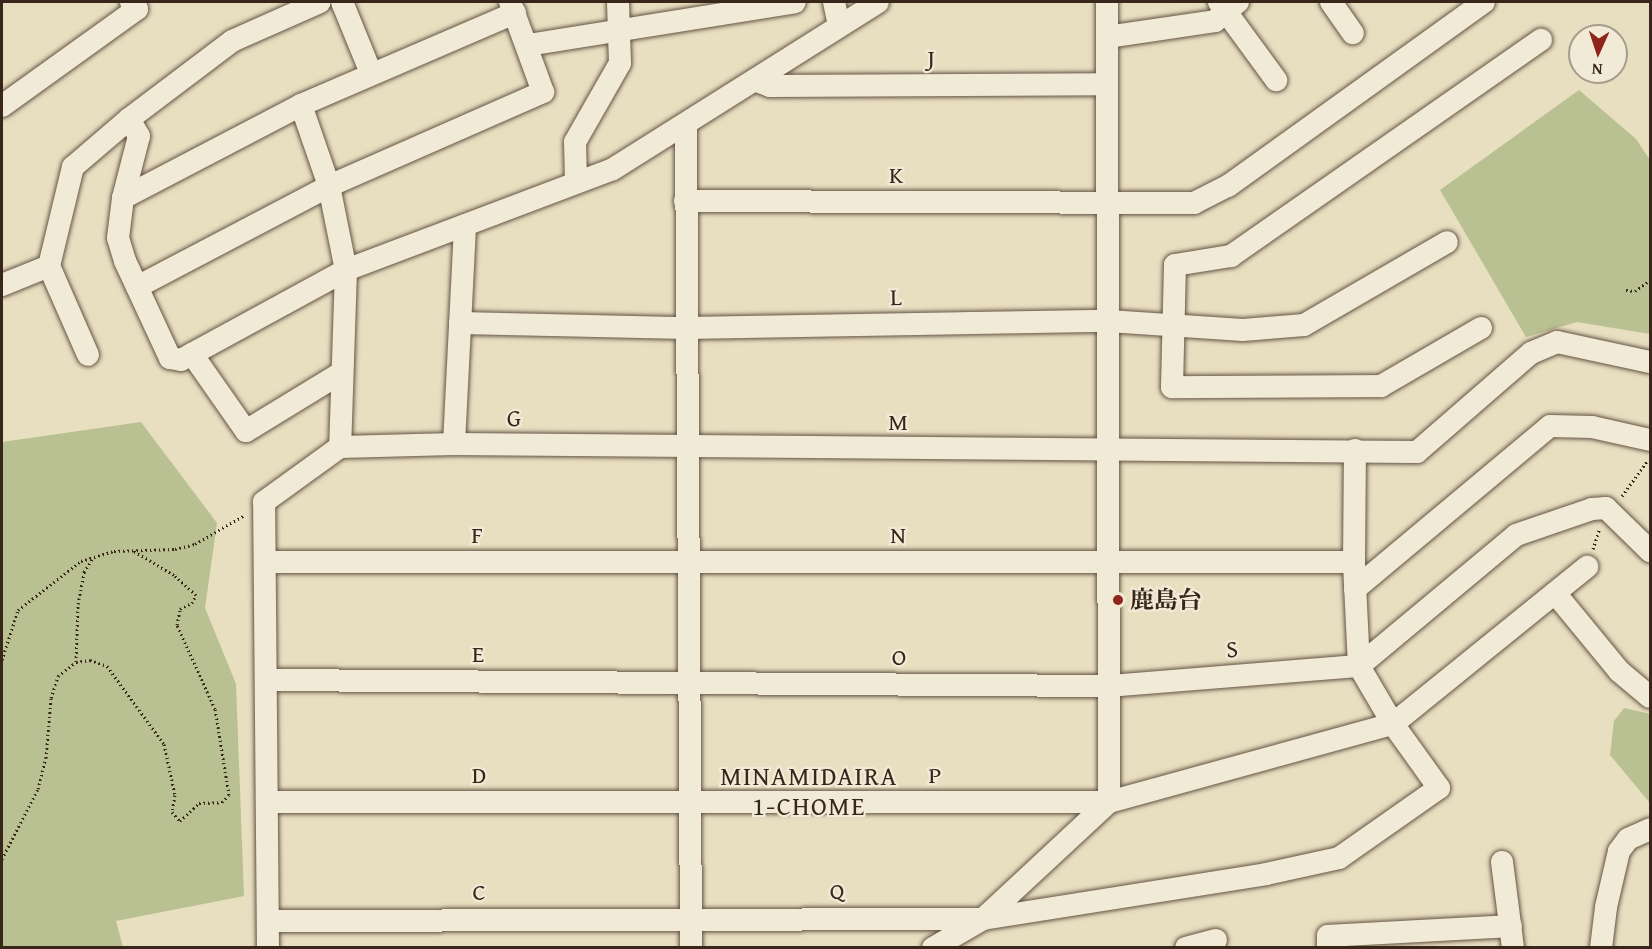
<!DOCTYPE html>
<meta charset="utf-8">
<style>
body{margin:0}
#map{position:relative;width:1652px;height:949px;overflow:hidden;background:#e8dec0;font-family:"Gentium Book Plus","Noto Serif JP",serif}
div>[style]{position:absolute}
.green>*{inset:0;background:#b9c091}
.path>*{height:3px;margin-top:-1.5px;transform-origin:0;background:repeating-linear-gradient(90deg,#39261a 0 1.5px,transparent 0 4.5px)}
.roads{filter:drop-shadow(0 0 2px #655444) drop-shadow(0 0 2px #655444)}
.minor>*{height:22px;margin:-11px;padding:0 11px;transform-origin:11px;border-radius:11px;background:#f0ead6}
.dots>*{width:16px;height:16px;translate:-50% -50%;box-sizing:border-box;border:3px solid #f0ead6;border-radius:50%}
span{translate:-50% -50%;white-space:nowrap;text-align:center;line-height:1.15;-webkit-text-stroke:4.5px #f0ead6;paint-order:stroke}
.street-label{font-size:24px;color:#39261a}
.poi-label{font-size:24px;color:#39261a;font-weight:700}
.left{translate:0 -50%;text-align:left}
.neighbourhood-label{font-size:26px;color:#39261a;letter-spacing:1.5px}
.frame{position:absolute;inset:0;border:3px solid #39261a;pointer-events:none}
.north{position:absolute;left:1568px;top:24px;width:60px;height:60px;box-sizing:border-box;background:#f0ead6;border:2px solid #a79c8b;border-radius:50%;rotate:183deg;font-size:16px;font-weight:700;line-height:24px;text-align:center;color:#39261a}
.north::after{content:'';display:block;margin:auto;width:21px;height:27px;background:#8f2418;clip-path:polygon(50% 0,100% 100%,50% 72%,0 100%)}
</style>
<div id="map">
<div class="green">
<i style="clip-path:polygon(1579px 90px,1636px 139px,1650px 160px,1650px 334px,1577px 322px,1526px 337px,1440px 190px)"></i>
<i style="clip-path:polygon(141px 422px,217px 523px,205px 608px,236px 684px,244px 896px,116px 921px,123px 947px,2px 947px,2px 442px)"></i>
<i style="clip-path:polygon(1624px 708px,1650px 714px,1650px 803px,1610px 755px,1614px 721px)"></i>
</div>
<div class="path">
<i style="left:1626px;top:290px;width:9px;rotate:6deg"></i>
<i style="left:1635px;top:291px;width:19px;rotate:-36deg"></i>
<i style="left:1622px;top:496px;width:44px;rotate:-54.2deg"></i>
<i style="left:1593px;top:549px;width:20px;rotate:-72deg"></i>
<i style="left:2px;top:660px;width:52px;rotate:-72.3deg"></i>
<i style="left:18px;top:610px;width:80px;rotate:-37.9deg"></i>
<i style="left:81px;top:561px;width:34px;rotate:-17deg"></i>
<i style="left:114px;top:551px;width:61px;rotate:-1.9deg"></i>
<i style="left:175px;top:549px;width:21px;rotate:-14deg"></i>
<i style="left:195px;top:544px;width:56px;rotate:-30.3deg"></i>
<i style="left:76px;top:662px;width:58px;rotate:-88deg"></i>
<i style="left:78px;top:604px;width:33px;rotate:-79deg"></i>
<i style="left:84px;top:572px;width:15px;rotate:-58deg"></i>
<i style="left:2px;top:859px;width:79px;rotate:-62.8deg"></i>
<i style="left:38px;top:789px;width:32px;rotate:-76deg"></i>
<i style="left:46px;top:758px;width:60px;rotate:-85.2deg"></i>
<i style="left:51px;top:698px;width:23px;rotate:-72deg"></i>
<i style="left:58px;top:676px;width:23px;rotate:-38deg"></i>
<i style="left:76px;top:662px;width:14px;rotate:-8deg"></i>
<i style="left:90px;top:660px;width:18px;rotate:19deg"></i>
<i style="left:107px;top:666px;width:97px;rotate:53.8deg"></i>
<i style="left:164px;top:744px;width:52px;rotate:77.8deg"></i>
<i style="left:175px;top:795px;width:17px;rotate:100deg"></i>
<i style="left:172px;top:812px;width:12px;rotate:48deg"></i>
<i style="left:180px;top:821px;width:26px;rotate:-43deg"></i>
<i style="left:199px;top:803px;width:23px;rotate:-2deg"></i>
<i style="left:222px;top:802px;width:10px;rotate:-45deg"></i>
<i style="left:229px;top:795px;width:87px;rotate:-99.2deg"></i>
<i style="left:215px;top:709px;width:92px;rotate:-114.3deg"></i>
<i style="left:177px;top:625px;width:16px;rotate:-79deg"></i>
<i style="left:180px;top:609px;width:13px;rotate:-27deg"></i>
<i style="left:192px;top:603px;width:9px;rotate:-63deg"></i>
<i style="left:196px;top:595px;width:30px;rotate:-138deg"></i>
<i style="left:174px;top:575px;width:49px;rotate:-149.2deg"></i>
</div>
<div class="roads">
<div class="minor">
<i style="left:342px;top:2px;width:77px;rotate:67.8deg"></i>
<i style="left:834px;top:2px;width:24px;rotate:78deg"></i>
<i style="left:1219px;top:2px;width:97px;rotate:53.8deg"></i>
<i style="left:1331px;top:2px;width:38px;rotate:55deg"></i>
<i style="left:1107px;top:37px;width:109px;rotate:-8.4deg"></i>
<i style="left:1215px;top:21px;width:30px;rotate:-40deg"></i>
<i style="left:528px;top:45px;width:270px;rotate:-9.1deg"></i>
<i style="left:757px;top:81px;width:14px;rotate:21deg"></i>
<i style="left:770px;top:86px;width:337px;rotate:-0.3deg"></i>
<i style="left:301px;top:105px;width:86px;rotate:70.9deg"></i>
<i style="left:329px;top:186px;width:86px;rotate:78.6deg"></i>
<i style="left:346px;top:270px;width:177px;rotate:91.9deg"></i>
<i style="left:2px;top:106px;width:166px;rotate:-35.7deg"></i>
<i style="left:137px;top:9px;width:9px;rotate:-131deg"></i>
<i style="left:129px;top:119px;width:129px;rotate:-37.1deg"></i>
<i style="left:232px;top:41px;width:96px;rotate:-23.9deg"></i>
<i style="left:686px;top:126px;width:822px;rotate:89.65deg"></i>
<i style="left:576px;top:182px;width:40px;rotate:-91.4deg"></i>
<i style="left:575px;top:142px;width:91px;rotate:-60.3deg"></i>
<i style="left:620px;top:63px;width:61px;rotate:-91.9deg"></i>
<i style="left:123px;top:198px;width:201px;rotate:-27.6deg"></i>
<i style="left:301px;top:105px;width:233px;rotate:-23.3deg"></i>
<i style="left:685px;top:201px;width:509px;rotate:0.23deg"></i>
<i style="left:1194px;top:203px;width:38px;rotate:-27deg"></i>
<i style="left:1228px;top:186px;width:315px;rotate:-35.7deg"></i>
<i style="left:49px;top:266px;width:97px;rotate:66.3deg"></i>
<i style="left:2px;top:285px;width:51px;rotate:-22deg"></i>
<i style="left:49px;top:266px;width:102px;rotate:-76.4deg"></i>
<i style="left:73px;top:167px;width:74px;rotate:-40.6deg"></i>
<i style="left:129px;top:119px;width:20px;rotate:60deg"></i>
<i style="left:139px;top:136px;width:64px;rotate:104.5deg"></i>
<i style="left:123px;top:198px;width:40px;rotate:97.1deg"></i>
<i style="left:118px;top:238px;width:24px;rotate:73deg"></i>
<i style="left:125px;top:261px;width:107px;rotate:65.1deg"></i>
<i style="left:170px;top:358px;width:11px;rotate:10deg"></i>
<i style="left:181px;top:360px;width:13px;rotate:-29deg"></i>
<i style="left:192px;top:354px;width:94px;rotate:55deg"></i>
<i style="left:246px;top:431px;width:111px;rotate:-31.4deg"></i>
<i style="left:137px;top:287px;width:217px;rotate:-27.7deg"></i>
<i style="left:329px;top:186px;width:234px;rotate:-23.7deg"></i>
<i style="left:543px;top:92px;width:96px;rotate:-110.1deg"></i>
<i style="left:460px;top:323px;width:226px;rotate:1.3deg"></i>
<i style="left:686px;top:328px;width:422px;rotate:-1deg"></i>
<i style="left:1108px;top:321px;width:135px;rotate:3.8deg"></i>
<i style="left:1243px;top:330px;width:61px;rotate:-4.7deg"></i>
<i style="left:1304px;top:325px;width:165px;rotate:-30.1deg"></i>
<i style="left:1481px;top:328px;width:116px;rotate:149.9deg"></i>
<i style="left:1381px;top:386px;width:209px;rotate:179.7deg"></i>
<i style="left:1172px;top:387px;width:122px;rotate:-88.6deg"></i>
<i style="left:1175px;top:265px;width:57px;rotate:-9.1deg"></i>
<i style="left:1231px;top:256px;width:378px;rotate:-34.9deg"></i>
<i style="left:192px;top:354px;width:175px;rotate:-28.6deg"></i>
<i style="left:346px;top:270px;width:285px;rotate:-20.7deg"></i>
<i style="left:613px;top:169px;width:313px;rotate:-32.2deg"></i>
<i style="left:454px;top:444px;width:219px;rotate:-87.1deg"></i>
<i style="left:340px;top:447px;width:114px;rotate:-1.5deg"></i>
<i style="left:454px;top:444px;width:963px;rotate:0.48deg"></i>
<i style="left:1417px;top:452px;width:151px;rotate:-41deg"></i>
<i style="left:1531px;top:353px;width:28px;rotate:-23deg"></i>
<i style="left:1557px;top:342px;width:95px;rotate:12.1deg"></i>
<i style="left:267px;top:562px;width:1087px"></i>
<i style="left:1355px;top:589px;width:254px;rotate:-39.9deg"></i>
<i style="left:1550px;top:426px;width:42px;rotate:1.4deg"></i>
<i style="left:1592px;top:427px;width:59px;rotate:12.6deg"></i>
<i style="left:1555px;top:593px;width:101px;rotate:50.6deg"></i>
<i style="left:1619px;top:671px;width:40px;rotate:40deg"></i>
<i style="left:1359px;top:666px;width:204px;rotate:-39.8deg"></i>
<i style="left:1516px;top:535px;width:80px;rotate:-18.9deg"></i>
<i style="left:1592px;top:509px;width:14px;rotate:-4deg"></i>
<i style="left:1606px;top:508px;width:62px;rotate:44.3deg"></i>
<i style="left:267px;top:680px;width:842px;rotate:0.41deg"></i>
<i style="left:1109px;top:686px;width:251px;rotate:-4.6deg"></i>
<i style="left:269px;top:802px;width:840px"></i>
<i style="left:1109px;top:802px;width:295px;rotate:-15.4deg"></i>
<i style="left:1393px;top:724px;width:250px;rotate:-39deg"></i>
<i style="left:1502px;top:862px;width:87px;rotate:82.7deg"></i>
<i style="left:268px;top:921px;width:715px;rotate:-0.16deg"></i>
<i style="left:983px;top:919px;width:287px;rotate:-9deg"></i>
<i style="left:1266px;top:874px;width:75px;rotate:-12.4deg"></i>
<i style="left:1339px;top:858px;width:122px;rotate:-35deg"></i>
<i style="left:1439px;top:788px;width:79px;rotate:-125.7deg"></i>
<i style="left:1393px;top:724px;width:67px;rotate:-120.4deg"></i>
<i style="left:1359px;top:666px;width:104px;rotate:-92.8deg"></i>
<i style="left:1354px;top:562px;width:112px;rotate:-89.5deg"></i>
<i style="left:268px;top:948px;width:446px;rotate:-90.5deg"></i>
<i style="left:264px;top:502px;width:94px;rotate:-35.9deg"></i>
<i style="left:933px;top:948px;width:58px;rotate:-30.1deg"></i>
<i style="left:983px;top:919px;width:172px;rotate:-42.9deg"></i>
<i style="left:1109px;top:802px;width:800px;rotate:-90.14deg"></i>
<i style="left:1186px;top:948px;width:31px;rotate:-15deg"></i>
<i style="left:1328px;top:948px;width:12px;rotate:-90deg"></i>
<i style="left:1328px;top:936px;width:183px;rotate:-3.1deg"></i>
<i style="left:1601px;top:948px;width:41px;rotate:-83deg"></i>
<i style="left:1606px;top:907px;width:57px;rotate:-76.9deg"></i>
<i style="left:1619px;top:851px;width:15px;rotate:-53deg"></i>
<i style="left:1628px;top:839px;width:24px;rotate:-24deg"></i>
</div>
</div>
<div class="dots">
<i style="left:1118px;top:600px;background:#8f2418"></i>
</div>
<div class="street-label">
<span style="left:931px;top:58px">J</span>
<span style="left:896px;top:175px">K</span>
<span style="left:896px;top:297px;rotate:-1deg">L</span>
<span style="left:514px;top:418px;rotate:1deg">G</span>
<span style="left:898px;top:422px">M</span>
<span style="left:477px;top:535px">F</span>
<span style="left:898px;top:535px">N</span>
<span style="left:1232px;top:649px;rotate:-4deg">S</span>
<span style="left:478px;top:654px">E</span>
<span style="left:899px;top:657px">O</span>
<span style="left:479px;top:775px">D</span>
<span style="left:935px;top:775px">P</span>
<span style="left:837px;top:891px">Q</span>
<span style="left:479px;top:892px">C</span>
</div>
<div class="poi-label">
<span class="left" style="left:1130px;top:600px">鹿島台</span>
</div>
<div class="neighbourhood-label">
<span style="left:809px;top:791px">MINAMIDAIRA<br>1-CHOME</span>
</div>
<div class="frame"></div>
<div class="north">N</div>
</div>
